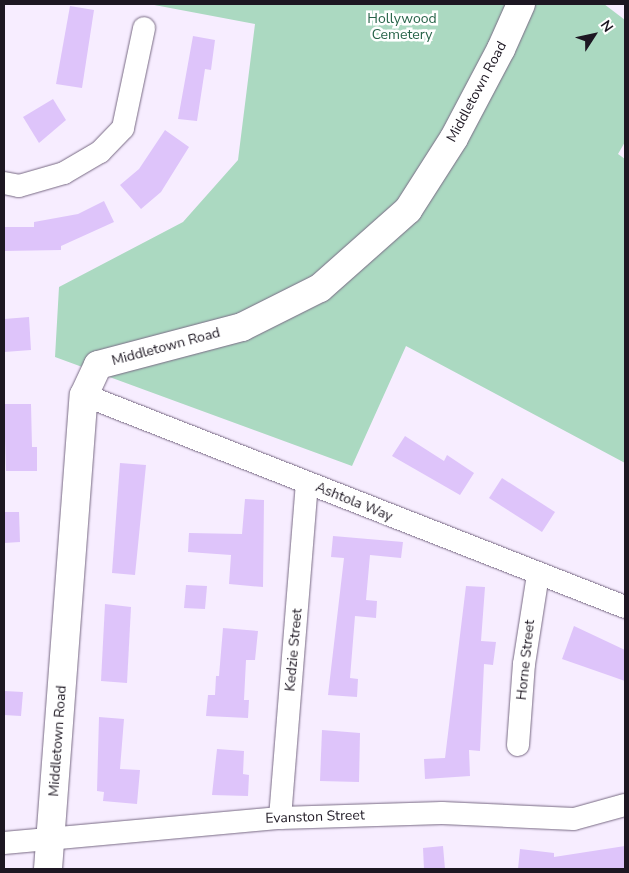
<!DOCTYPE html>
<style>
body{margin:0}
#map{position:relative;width:629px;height:873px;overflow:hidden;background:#f7edff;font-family:"Nunito Sans",sans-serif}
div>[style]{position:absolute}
.green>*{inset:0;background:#abd9c1}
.building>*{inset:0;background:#dec4fa}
.roads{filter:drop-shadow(0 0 1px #786a84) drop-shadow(0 0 1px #786a84)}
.street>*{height:22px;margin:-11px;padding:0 11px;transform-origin:11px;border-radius:11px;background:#fff}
.secondary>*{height:28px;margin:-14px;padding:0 14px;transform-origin:14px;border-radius:14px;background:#fff}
span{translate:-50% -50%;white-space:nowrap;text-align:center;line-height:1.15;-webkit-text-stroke:5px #fff;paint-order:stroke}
.park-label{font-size:14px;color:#276348}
.street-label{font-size:14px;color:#1d1722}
.frame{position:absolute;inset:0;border:5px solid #1d1722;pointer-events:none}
.north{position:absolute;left:569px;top:10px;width:50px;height:50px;-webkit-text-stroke:4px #fff;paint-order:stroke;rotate:55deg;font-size:14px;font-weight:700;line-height:20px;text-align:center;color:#1d1722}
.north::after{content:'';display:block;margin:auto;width:18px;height:22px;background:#1d1722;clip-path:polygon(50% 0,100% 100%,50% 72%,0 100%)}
</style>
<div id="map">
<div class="green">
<i style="clip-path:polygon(149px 4px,604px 4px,625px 20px,625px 142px,618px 154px,625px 159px,625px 463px,406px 346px,352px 466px,55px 357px,59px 287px,183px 222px,238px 160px,255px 24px)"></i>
</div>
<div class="building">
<i style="clip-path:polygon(70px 6px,94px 10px,82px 88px,56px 84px)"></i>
<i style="clip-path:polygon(193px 36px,215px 40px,211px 70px,205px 69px,197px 121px,178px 119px)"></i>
<i style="clip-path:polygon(53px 99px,66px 120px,39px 143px,23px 117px)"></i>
<i style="clip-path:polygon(165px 130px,189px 147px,161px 192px,141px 209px,120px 185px,139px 169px)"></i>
<i style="clip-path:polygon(104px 201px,114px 222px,61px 246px,61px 250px,4px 251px,4px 227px,34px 227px,34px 222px,78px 214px)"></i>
<i style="clip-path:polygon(29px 317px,31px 350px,4px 352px,4px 319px)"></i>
<i style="clip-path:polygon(4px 404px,31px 404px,32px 447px,37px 447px,37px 471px,6px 471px)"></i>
<i style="clip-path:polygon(405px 436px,444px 461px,447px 455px,474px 473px,460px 495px,392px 456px)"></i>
<i style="clip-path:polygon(120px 463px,146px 465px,135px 575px,112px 573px)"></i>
<i style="clip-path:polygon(502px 478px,555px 512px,542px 532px,489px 498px)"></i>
<i style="clip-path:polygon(245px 499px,264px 500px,263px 587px,229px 584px,231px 555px,188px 552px,189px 533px,242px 534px)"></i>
<i style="clip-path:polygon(4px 512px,19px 512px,20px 542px,4px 543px)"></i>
<i style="clip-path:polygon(333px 536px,403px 542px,401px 558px,370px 555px,366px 600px,377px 601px,376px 618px,355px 616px,350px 678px,358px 679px,357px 697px,328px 695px,344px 558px,331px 557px)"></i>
<i style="clip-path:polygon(186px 585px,207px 586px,205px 609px,184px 608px)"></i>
<i style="clip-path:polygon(466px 586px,485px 587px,481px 641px,496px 642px,493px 665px,484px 664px,480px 751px,469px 750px,470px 776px,425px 779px,424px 759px,445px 758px)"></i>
<i style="clip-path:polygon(105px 604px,131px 607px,127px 683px,101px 681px)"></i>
<i style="clip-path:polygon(574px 626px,625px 650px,625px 681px,562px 659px)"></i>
<i style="clip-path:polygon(223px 628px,258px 631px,255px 660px,246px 660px,244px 700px,249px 700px,248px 718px,206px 716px,208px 695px,215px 695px,216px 676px,219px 676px)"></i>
<i style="clip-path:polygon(4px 691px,23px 692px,21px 716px,4px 715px)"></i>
<i style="clip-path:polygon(99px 717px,124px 719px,120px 769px,140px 770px,137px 804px,103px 801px,104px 792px,97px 791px)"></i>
<i style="clip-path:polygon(322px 730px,360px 733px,359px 782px,320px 781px)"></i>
<i style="clip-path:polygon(217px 749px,244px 751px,243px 774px,249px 775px,248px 796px,212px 795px)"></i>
<i style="clip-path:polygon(443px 846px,445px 869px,424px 869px,423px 848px)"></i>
<i style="clip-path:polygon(625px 846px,625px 869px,518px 869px,520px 849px,554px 853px,554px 857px)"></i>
</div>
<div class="roads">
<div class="street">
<i style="left:4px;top:183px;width:15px;rotate:11deg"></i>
<i style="left:19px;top:186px;width:47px;rotate:-16.1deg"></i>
<i style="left:64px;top:173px;width:42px;rotate:-30.3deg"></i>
<i style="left:100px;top:152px;width:33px;rotate:-46deg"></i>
<i style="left:123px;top:128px;width:102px;rotate:-78.1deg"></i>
<i style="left:84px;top:395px;width:581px;rotate:21.4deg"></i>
<i style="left:518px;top:745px;width:81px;rotate:-85.8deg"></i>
<i style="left:524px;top:664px;width:90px;rotate:-81.1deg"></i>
<i style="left:280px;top:818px;width:336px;rotate:-85.4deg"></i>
<i style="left:4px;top:843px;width:277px;rotate:-5.2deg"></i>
<i style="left:280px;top:818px;width:162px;rotate:-1.8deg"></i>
<i style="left:442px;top:813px;width:132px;rotate:2.6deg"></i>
<i style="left:574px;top:819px;width:53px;rotate:-15.4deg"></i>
</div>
<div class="secondary">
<i style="left:48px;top:869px;width:475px;rotate:-85.7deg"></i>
<i style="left:84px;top:395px;width:33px;rotate:-65deg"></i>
<i style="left:98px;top:365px;width:149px;rotate:-14.8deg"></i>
<i style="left:242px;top:327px;width:87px;rotate:-26.6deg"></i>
<i style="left:320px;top:288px;width:118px;rotate:-41.6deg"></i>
<i style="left:408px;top:210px;width:85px;rotate:-57.4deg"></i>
<i style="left:454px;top:138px;width:101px;rotate:-62.2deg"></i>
<i style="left:501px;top:49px;width:49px;rotate:-66deg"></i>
</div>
</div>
<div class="park-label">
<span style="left:402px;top:27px">Hollywood<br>Cemetery</span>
</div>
<div class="street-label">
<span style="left:477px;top:92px;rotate:-62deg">Middletown Road</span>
<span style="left:166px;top:347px;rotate:-15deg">Middletown Road</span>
<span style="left:354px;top:502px;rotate:22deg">Ashtola Way</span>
<span style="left:294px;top:650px;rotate:-85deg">Kedzie Street</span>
<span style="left:526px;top:660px;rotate:-84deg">Horne Street</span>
<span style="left:58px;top:741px;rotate:-86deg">Middletown Road</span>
<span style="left:315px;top:817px;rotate:-2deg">Evanston Street</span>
</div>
<div class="frame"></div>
<div class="north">N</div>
</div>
